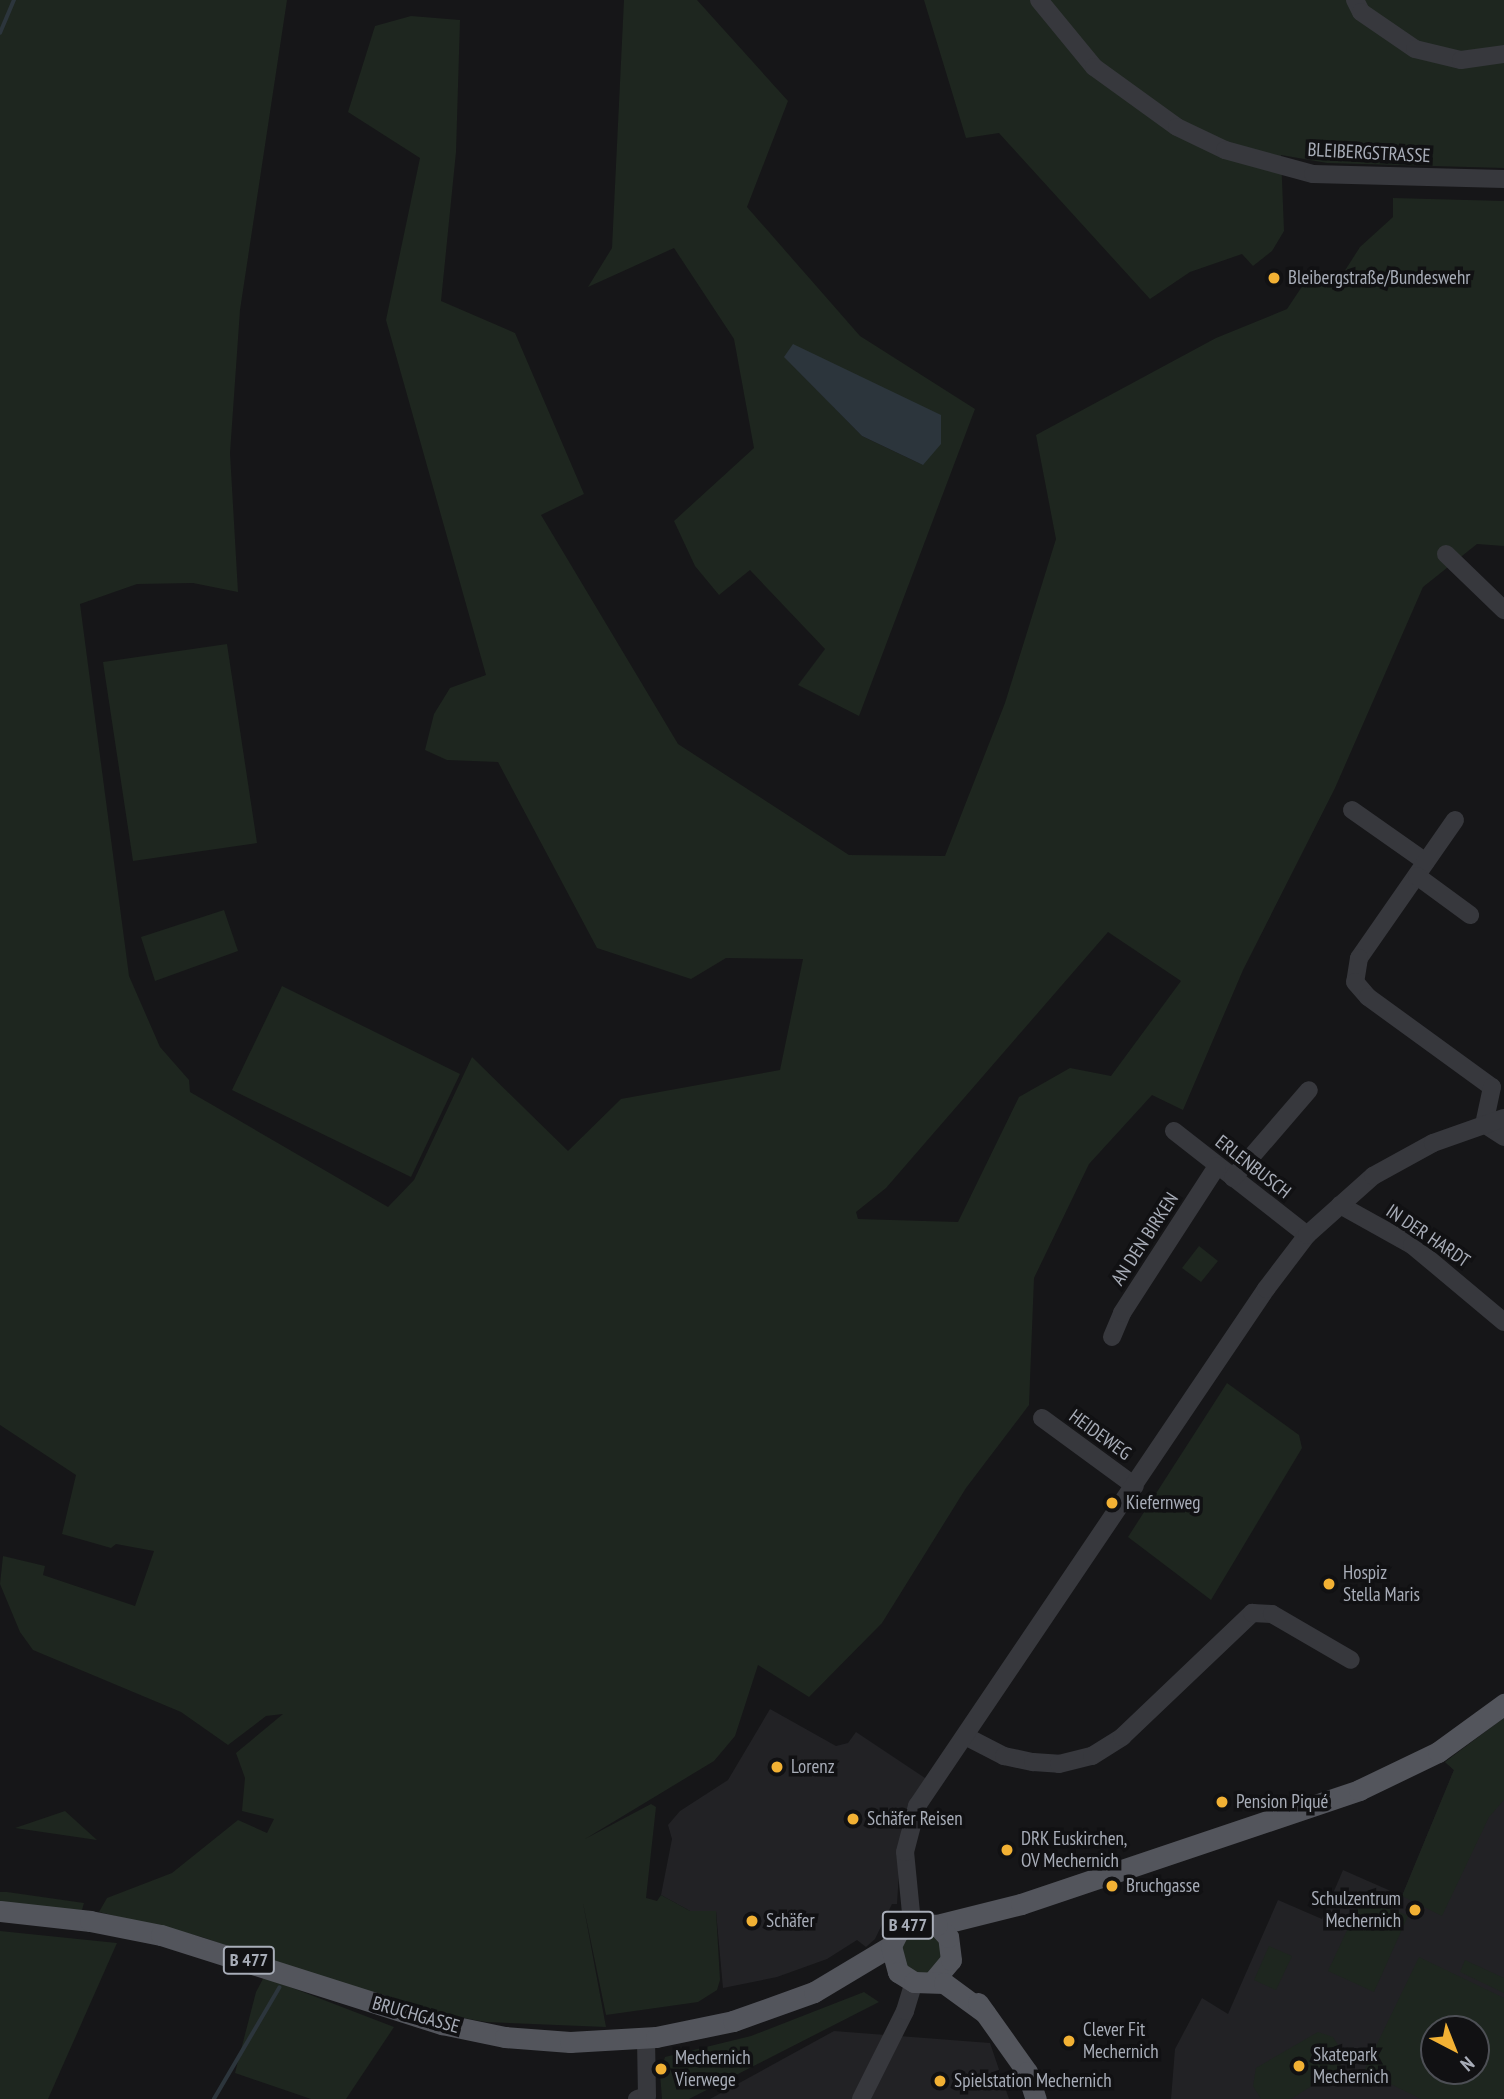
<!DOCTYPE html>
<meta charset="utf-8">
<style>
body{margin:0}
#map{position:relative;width:1504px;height:2099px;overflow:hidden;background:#161618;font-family:"PT Sans Narrow",sans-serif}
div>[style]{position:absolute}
.built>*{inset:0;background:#222225}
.green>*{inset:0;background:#1e261f}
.water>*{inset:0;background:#2c353c}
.stream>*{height:3.5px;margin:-1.75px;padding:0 1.75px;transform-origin:1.75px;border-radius:1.75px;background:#2c353c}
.minor>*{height:18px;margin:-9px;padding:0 9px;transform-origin:9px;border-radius:9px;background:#37383d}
.major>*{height:21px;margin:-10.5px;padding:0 10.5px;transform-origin:10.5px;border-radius:10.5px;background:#53555c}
.dots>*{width:19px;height:19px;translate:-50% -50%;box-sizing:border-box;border:4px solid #111113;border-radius:50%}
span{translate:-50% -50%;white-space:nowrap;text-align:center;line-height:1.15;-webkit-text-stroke:7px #111113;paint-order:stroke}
.shield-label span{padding:2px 5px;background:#111113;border:2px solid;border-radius:5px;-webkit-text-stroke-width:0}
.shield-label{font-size:18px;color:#a8adb8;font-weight:700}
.street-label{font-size:19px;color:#a8adb8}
.poi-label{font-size:19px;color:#a8adb8}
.left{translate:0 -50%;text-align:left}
.right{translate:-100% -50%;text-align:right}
.north{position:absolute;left:1420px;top:2015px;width:70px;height:70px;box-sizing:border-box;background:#111113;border:2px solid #4d4f55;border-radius:50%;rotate:138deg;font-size:19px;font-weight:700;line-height:28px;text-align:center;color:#a8adb8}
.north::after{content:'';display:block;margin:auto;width:24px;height:32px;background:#f2b134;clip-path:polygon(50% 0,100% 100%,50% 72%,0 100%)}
</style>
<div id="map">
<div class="built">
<i style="clip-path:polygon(770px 1709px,836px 1746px,848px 1743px,856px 1732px,928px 1780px,902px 1823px,897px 1904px,892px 1904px,875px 1939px,866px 1947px,857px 1940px,827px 1959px,777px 1977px,723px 1988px,716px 1911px,690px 1911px,661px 1895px,672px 1839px,668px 1825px,680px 1811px,728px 1780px)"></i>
<i style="clip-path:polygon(evenodd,1504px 1718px,1504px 2099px,1171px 2099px,1175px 2049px,1202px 1998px,1228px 2014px,1278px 1900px,1322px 1919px,1343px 1870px,1402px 1896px,1454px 1770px,1445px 1762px,1504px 1718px,1434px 2029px,1476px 2029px,1476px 2071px,1434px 2071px,1434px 2029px)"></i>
<i style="clip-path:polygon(834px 2031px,990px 2043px,1009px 2099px,710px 2099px)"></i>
</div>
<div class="green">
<i style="clip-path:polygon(evenodd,0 0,287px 0,240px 310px,230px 453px,238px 592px,193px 583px,137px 584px,80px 604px,129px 976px,160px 1047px,189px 1080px,190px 1092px,388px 1207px,414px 1180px,472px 1057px,568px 1151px,621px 1099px,780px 1070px,803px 959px,726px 958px,691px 979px,597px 948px,498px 762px,447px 760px,425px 750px,434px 714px,450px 688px,486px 675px,386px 320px,420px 158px,348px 112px,375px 26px,411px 16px,460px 20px,456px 152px,441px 301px,515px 333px,584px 494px,541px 515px,678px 744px,849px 855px,945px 856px,1005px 703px,1056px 539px,1036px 435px,1216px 338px,1287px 309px,1307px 279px,1344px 272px,1360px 247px,1393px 217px,1393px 198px,1504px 201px,1504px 546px,1477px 544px,1423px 587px,1335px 788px,1243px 970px,1183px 1110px,1152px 1095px,1089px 1164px,1034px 1278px,1029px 1405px,966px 1488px,882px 1623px,809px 1697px,758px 1665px,735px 1736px,714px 1761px,585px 1839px,651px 1804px,656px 1807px,646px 1898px,657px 1901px,661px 1895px,690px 1911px,716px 1911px,720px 1980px,717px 1990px,698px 2002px,606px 2015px,583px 1903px,606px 2027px,486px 2022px,402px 2007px,202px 1937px,99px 1912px,107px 1898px,172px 1873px,238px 1820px,267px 1833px,274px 1819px,242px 1811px,245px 1778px,236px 1753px,283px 1714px,266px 1716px,228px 1745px,181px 1712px,33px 1650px,20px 1632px,0 1584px,3px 1556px,45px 1566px,43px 1575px,135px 1606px,154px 1551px,116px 1544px,111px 1548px,62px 1534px,76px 1475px,0 1425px,0 0,1108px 932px,1181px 981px,1111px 1076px,1070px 1068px,1019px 1097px,958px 1222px,858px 1219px,856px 1212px,886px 1188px,1108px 932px)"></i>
<i style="clip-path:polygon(evenodd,624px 0,697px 0,788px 101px,747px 207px,860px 336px,975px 409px,859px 716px,798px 685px,825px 649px,750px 570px,719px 595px,695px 566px,674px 521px,754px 448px,734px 339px,674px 248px,588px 287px,612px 248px,624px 0,785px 357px,923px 465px,862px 436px,785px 357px)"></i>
<i style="clip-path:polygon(924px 0,1504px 0,1504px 168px,1327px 163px,1281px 155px,1284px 231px,1272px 251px,1253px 266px,1242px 254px,1190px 272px,1150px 299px,999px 133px,966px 138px)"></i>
<i style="clip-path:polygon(227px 644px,257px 843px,133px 861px,103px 662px)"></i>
<i style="clip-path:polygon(224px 910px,238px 951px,155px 981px,141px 937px)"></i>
<i style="clip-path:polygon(282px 986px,460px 1074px,411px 1177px,232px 1090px)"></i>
<i style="clip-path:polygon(1199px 1246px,1218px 1261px,1201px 1282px,1182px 1268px)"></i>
<i style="clip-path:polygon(1227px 1383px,1299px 1435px,1302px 1448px,1211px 1600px,1128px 1537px)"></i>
<i style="clip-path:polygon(1504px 1718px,1504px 1800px,1489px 1817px,1442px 1916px,1402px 1896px,1454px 1770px,1445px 1762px)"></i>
<i style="clip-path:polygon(65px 1811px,97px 1840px,15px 1828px)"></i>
<i style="clip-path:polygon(0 1892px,7px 1892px,84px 1903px,82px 1910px,0 1904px)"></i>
<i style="clip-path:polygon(1363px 1896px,1408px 1916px,1374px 1992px,1328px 1971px)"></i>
<i style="clip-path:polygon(0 1931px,117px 1943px,48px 2099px,0 2099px)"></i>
<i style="clip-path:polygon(906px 1934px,935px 1934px,944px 1955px,929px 1974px,908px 1972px,897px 1946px)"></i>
<i style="clip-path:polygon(1269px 1946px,1292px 1956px,1276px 1990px,1254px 1980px)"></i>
<i style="clip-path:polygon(evenodd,1419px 1957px,1504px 1998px,1504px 2099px,1421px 2099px,1364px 2071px,1419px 1957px,1476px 2029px,1476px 2071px,1434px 2071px,1434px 2029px,1476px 2029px)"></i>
<i style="clip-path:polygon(1465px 1960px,1504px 1978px,1504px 1993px,1460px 1972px)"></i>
<i style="clip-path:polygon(264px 1977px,394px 2027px,346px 2099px,311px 2099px,235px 2073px,256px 1992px)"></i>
<i style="clip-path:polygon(864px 1992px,879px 2002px,689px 2099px,662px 2099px,660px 2073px,665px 2057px,751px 2036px)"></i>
<i style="clip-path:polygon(1318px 2032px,1333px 2037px,1343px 2053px,1340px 2068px,1291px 2099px,1261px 2099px,1253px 2086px,1256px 2068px)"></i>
</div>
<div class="water">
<i style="clip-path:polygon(793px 344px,941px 415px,941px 444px,923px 465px,862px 436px,784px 357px)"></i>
</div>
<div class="stream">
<i style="left:0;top:33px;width:36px;rotate:-67deg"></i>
<i style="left:214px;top:2099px;width:129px;rotate:-59.6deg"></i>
</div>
<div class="minor">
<i style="left:1039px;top:0;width:87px;rotate:50.6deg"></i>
<i style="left:1094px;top:67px;width:102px;rotate:35.9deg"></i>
<i style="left:1177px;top:127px;width:53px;rotate:25.6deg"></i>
<i style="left:1225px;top:150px;width:91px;rotate:15.3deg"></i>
<i style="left:1313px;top:174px;width:191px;rotate:1.5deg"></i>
<i style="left:1355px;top:0;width:13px;rotate:63deg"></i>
<i style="left:1361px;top:12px;width:65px;rotate:34.4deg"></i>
<i style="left:1415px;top:49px;width:47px;rotate:13.4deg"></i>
<i style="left:1461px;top:60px;width:43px;rotate:-7.9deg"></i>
<i style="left:1446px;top:554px;width:81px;rotate:44deg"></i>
<i style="left:1352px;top:810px;width:90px;rotate:35.1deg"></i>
<i style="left:1455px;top:820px;width:168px;rotate:124.8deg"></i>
<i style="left:1359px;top:958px;width:24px;rotate:99deg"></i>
<i style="left:1355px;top:982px;width:20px;rotate:49deg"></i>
<i style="left:1368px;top:997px;width:153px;rotate:36deg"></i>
<i style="left:1492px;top:1087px;width:38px;rotate:102deg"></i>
<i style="left:1417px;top:876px;width:66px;rotate:36.3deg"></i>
<i style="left:1484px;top:1124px;width:24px;rotate:33deg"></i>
<i style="left:1174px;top:1131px;width:169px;rotate:38deg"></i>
<i style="left:1233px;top:1178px;width:116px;rotate:-49.2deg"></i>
<i style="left:1340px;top:1205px;width:82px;rotate:29.1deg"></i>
<i style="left:1412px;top:1245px;width:120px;rotate:39.9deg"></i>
<i style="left:1112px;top:1337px;width:26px;rotate:-67deg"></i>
<i style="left:1122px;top:1313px;width:175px;rotate:-57.1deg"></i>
<i style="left:1042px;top:1418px;width:115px;rotate:36.2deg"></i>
<i style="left:967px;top:1737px;width:42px;rotate:27.2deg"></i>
<i style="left:1004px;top:1756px;width:30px;rotate:12deg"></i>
<i style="left:1033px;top:1762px;width:26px;rotate:4deg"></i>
<i style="left:1059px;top:1764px;width:34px;rotate:-14deg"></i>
<i style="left:1092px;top:1756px;width:36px;rotate:-32deg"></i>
<i style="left:1122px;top:1737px;width:180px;rotate:-43.6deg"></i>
<i style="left:1252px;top:1613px;width:20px;rotate:3deg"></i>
<i style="left:1272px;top:1614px;width:91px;rotate:30.2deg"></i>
<i style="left:912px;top:1923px;width:71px;rotate:-95.6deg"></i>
<i style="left:905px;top:1852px;width:48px;rotate:-75.4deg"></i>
<i style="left:917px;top:1806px;width:624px;rotate:-55.98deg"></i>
<i style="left:1266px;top:1289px;width:68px;rotate:-52.8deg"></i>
<i style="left:1307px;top:1235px;width:89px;rotate:-41.8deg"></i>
<i style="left:1373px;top:1176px;width:68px;rotate:-28.8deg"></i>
<i style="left:1433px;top:1143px;width:75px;rotate:-19.4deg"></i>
<i style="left:637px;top:2099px;width:10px;rotate:-17deg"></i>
<i style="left:647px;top:2096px;width:57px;rotate:-91deg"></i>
<i style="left:861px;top:2099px;width:98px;rotate:-63.4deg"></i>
<i style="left:905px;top:2011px;width:30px;rotate:-73deg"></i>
</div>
<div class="major">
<i style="left:0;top:1911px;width:91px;rotate:6.3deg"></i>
<i style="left:90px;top:1921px;width:72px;rotate:11.2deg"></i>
<i style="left:161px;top:1935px;width:295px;rotate:17.6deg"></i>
<i style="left:442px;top:2024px;width:64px;rotate:11.7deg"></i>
<i style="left:505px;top:2037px;width:65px;rotate:4.4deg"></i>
<i style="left:570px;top:2042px;width:86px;rotate:-3.3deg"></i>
<i style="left:656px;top:2037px;width:79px;rotate:-11.7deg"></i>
<i style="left:733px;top:2021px;width:86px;rotate:-19.7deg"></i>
<i style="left:814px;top:1992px;width:90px;rotate:-30.9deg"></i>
<i style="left:937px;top:1925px;width:87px;rotate:-14deg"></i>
<i style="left:1021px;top:1904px;width:357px;rotate:-18.6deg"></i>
<i style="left:1359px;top:1790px;width:88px;rotate:-25.7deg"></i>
<i style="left:1438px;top:1752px;width:82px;rotate:-36deg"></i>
<i style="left:934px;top:1980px;width:26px;rotate:-50deg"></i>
<i style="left:951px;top:1960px;width:23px;rotate:-97deg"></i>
<i style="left:948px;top:1937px;width:16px;rotate:-133deg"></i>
<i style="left:937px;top:1925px;width:25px;rotate:-175deg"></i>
<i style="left:912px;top:1923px;width:17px;rotate:147deg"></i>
<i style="left:898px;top:1932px;width:16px;rotate:117deg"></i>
<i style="left:891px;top:1946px;width:27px;rotate:75deg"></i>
<i style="left:898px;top:1972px;width:19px;rotate:32deg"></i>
<i style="left:914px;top:1982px;width:30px;rotate:2deg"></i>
<i style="left:944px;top:1983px;width:51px;rotate:36.2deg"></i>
<i style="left:978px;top:2003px;width:85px;rotate:54.6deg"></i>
<i style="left:1027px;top:2072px;width:28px;rotate:72deg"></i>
</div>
<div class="dots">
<i style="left:1274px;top:278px;background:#f2b134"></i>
<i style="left:1112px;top:1503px;background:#f2b134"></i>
<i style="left:1329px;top:1584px;background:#f2b134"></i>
<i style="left:777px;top:1767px;background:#f2b134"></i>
<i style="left:1222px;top:1802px;background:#f2b134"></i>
<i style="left:853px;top:1819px;background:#f2b134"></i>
<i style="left:1007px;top:1850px;background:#f2b134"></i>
<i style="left:1112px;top:1886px;background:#f2b134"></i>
<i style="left:1415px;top:1910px;background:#f2b134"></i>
<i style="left:752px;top:1921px;background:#f2b134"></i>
<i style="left:1069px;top:2041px;background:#f2b134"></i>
<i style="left:1299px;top:2066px;background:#f2b134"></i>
<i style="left:661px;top:2069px;background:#f2b134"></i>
<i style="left:940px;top:2081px;background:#f2b134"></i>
</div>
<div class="shield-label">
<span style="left:908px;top:1925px">B 477</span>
<span style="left:249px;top:1960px">B 477</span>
</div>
<div class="street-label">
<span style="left:1369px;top:153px;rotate:3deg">BLEIBERGSTRASSE</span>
<span style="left:1253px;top:1167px;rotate:38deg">ERLENBUSCH</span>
<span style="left:1428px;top:1236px;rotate:34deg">IN DER HARDT</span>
<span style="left:1145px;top:1239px;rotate:-57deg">AN DEN BIRKEN</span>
<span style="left:1100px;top:1435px;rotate:36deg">HEIDEWEG</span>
<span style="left:416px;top:2015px;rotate:16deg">BRUCHGASSE</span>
</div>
<div class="poi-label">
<span class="left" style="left:1288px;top:278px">Bleibergstraße/Bundeswehr</span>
<span class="left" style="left:1126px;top:1503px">Kiefernweg</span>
<span class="left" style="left:1343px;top:1584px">Hospiz<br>Stella Maris</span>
<span class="left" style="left:791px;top:1767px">Lorenz</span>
<span class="left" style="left:1236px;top:1802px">Pension Piqué</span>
<span class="left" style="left:867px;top:1819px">Schäfer Reisen</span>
<span class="left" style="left:1021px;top:1850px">DRK Euskirchen,<br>OV Mechernich</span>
<span class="left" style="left:1126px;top:1886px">Bruchgasse</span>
<span class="right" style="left:1401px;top:1910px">Schulzentrum<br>Mechernich</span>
<span class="left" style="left:766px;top:1921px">Schäfer</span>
<span class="left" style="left:1083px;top:2041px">Clever Fit<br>Mechernich</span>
<span class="left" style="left:1313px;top:2066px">Skatepark<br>Mechernich</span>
<span class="left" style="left:675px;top:2069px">Mechernich<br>Vierwege</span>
<span class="left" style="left:954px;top:2081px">Spielstation Mechernich</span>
</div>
<div class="north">N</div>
</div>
